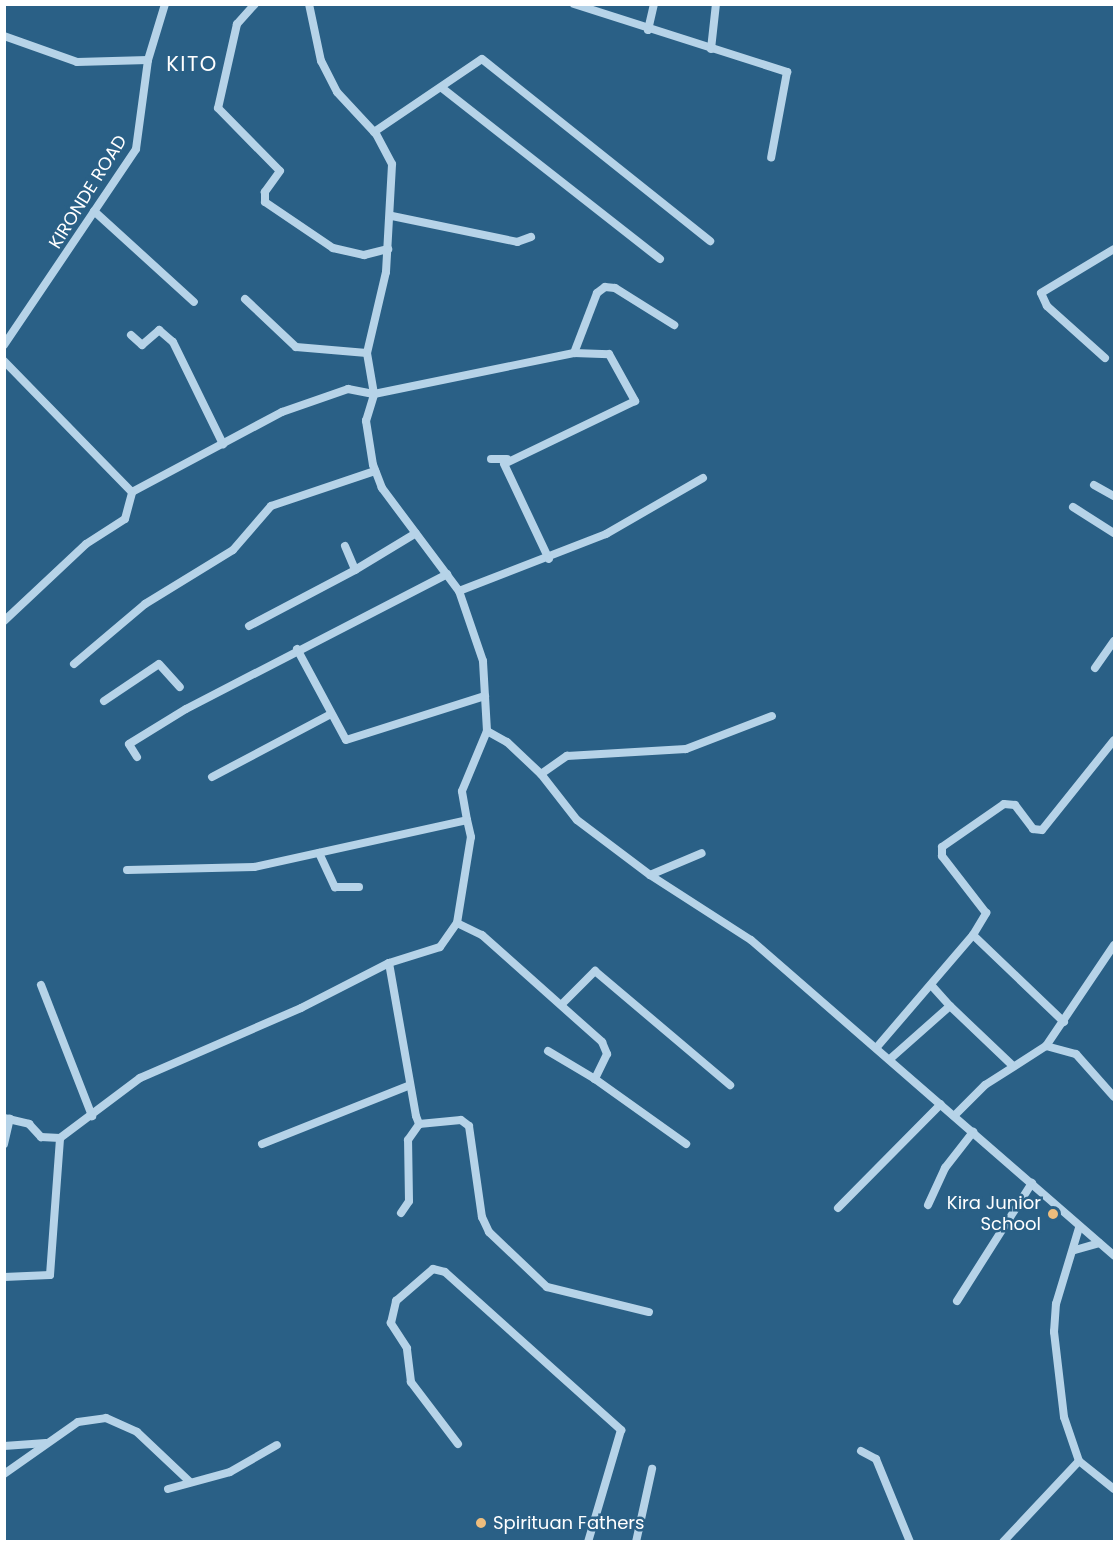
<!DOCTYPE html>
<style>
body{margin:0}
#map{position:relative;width:1119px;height:1546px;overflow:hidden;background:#2a6086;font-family:Poppins,sans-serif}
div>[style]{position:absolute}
.minor>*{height:8px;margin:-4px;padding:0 4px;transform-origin:4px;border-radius:4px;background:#b6d3e8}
.dots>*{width:16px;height:16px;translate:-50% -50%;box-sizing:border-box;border:3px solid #2a6086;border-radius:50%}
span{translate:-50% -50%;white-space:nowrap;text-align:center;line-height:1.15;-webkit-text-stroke:5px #2a6086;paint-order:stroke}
.street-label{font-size:18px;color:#fff}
.poi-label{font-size:18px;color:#fff}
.right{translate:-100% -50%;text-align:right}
.left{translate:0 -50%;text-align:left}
.quarter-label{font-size:21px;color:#fff;letter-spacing:1.5px}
.frame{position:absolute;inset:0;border:6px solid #fff;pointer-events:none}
</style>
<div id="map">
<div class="minor">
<i style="left:255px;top:4px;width:27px;rotate:132deg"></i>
<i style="left:237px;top:24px;width:86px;rotate:102.7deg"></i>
<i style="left:218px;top:108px;width:88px;rotate:45.5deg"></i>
<i style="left:280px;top:171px;width:26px;rotate:126deg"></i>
<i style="left:265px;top:192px;width:10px;rotate:90deg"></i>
<i style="left:265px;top:202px;width:82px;rotate:34.1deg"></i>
<i style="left:333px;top:248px;width:32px;rotate:13deg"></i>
<i style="left:364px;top:255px;width:25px;rotate:-14deg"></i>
<i style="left:574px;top:4px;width:224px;rotate:17.7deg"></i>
<i style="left:787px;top:72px;width:87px;rotate:100.5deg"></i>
<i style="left:648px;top:30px;width:27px;rotate:-77deg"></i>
<i style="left:4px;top:36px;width:77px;rotate:19.6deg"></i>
<i style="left:77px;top:62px;width:71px;rotate:-1.6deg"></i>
<i style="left:711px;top:49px;width:45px;rotate:-83.7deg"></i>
<i style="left:442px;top:88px;width:277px;rotate:38.1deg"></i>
<i style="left:374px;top:132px;width:130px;rotate:-34.1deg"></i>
<i style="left:482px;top:59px;width:292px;rotate:38.6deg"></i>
<i style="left:94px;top:211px;width:135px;rotate:42.3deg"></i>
<i style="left:392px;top:216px;width:128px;rotate:11.7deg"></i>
<i style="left:517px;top:242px;width:15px;rotate:-20deg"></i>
<i style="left:245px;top:299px;width:70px;rotate:43.3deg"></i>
<i style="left:296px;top:347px;width:71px;rotate:4.8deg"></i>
<i style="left:131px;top:335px;width:15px;rotate:42deg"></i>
<i style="left:142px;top:345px;width:23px;rotate:-41deg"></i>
<i style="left:159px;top:330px;width:18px;rotate:41deg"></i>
<i style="left:173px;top:342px;width:114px;rotate:63.9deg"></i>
<i style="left:4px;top:345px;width:236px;rotate:-56deg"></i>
<i style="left:136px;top:149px;width:90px;rotate:-82.3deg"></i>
<i style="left:148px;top:60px;width:59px;rotate:-73.1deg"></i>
<i style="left:574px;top:353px;width:64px;rotate:-69deg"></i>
<i style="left:597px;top:293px;width:10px;rotate:-37deg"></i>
<i style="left:605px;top:287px;width:10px;rotate:6deg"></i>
<i style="left:615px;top:288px;width:70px;rotate:32.1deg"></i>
<i style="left:1105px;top:358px;width:78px;rotate:-138.1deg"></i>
<i style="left:1047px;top:306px;width:14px;rotate:-115deg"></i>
<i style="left:1041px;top:293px;width:85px;rotate:-31.1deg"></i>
<i style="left:4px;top:361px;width:183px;rotate:45.7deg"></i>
<i style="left:491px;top:459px;width:16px"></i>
<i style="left:1094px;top:485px;width:23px;rotate:29deg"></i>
<i style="left:1073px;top:507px;width:49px;rotate:32.4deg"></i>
<i style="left:345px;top:546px;width:26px;rotate:67deg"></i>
<i style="left:355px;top:570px;width:71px;rotate:-31.2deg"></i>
<i style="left:459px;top:591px;width:158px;rotate:-21.2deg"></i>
<i style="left:606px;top:534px;width:112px;rotate:-30deg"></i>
<i style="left:4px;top:621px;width:112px;rotate:-43.2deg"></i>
<i style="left:86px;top:544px;width:46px;rotate:-32.7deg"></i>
<i style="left:125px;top:519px;width:28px;rotate:-75deg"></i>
<i style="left:132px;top:492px;width:170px;rotate:-28.1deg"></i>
<i style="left:282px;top:412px;width:70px;rotate:-19.2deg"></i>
<i style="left:348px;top:389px;width:26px;rotate:11deg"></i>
<i style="left:374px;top:394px;width:204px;rotate:-11.6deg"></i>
<i style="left:574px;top:353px;width:35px;rotate:2deg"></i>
<i style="left:609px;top:354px;width:54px;rotate:61deg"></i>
<i style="left:635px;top:401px;width:145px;rotate:154.3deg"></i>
<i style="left:504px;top:464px;width:105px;rotate:64.7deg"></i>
<i style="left:249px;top:626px;width:120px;rotate:-27.8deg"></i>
<i style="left:297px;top:649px;width:103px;rotate:61.7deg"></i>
<i style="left:346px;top:740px;width:146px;rotate:-17.6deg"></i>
<i style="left:74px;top:664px;width:93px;rotate:-40.2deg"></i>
<i style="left:145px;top:604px;width:103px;rotate:-31.5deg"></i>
<i style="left:233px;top:550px;width:58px;rotate:-49.2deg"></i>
<i style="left:271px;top:506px;width:110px;rotate:-18.6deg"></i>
<i style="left:1095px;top:668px;width:33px;rotate:-55deg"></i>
<i style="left:104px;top:701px;width:66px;rotate:-33.9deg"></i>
<i style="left:159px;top:664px;width:31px;rotate:48deg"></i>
<i style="left:487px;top:731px;width:23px;rotate:29deg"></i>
<i style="left:507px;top:742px;width:47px;rotate:43.3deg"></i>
<i style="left:541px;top:774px;width:58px;rotate:52deg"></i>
<i style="left:577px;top:820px;width:91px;rotate:37deg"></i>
<i style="left:650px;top:875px;width:120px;rotate:32.8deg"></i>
<i style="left:751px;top:940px;width:481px;rotate:41deg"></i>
<i style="left:137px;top:757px;width:15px;rotate:-122deg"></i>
<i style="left:129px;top:744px;width:67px;rotate:-31.6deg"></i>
<i style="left:186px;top:709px;width:294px;rotate:-27.3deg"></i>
<i style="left:541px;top:774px;width:32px;rotate:-35deg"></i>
<i style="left:567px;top:756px;width:119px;rotate:-3.4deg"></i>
<i style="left:686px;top:749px;width:92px;rotate:-21deg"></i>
<i style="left:212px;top:777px;width:132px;rotate:-27.9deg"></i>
<i style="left:319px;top:853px;width:38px;rotate:65deg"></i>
<i style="left:335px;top:887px;width:24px"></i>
<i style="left:127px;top:870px;width:127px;rotate:-1.4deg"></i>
<i style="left:254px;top:867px;width:218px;rotate:-12.4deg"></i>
<i style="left:467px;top:820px;width:29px;rotate:-100deg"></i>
<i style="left:462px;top:791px;width:65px;rotate:-67.4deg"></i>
<i style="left:487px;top:731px;width:70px;rotate:-93.3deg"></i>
<i style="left:483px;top:661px;width:74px;rotate:-108.9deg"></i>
<i style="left:459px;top:591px;width:129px;rotate:-126.8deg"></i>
<i style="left:382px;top:488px;width:25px;rotate:-111deg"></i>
<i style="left:373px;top:465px;width:45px;rotate:-99deg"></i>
<i style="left:366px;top:421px;width:28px;rotate:-73deg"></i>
<i style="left:374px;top:394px;width:42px;rotate:-99.7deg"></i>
<i style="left:367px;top:353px;width:83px;rotate:-76.8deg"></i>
<i style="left:386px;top:272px;width:108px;rotate:-86.8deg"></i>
<i style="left:392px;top:164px;width:34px;rotate:-118deg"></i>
<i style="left:376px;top:134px;width:57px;rotate:-132.9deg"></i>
<i style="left:337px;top:92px;width:35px;rotate:-117deg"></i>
<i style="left:321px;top:61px;width:58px;rotate:-101.9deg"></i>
<i style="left:650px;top:875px;width:56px;rotate:-22.9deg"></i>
<i style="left:457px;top:923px;width:28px;rotate:26deg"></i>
<i style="left:482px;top:935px;width:161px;rotate:41.7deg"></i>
<i style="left:602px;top:1042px;width:13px;rotate:67deg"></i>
<i style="left:607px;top:1054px;width:28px;rotate:116deg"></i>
<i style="left:595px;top:1079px;width:112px;rotate:35.5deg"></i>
<i style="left:389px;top:963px;width:155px;rotate:80deg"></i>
<i style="left:416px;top:1116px;width:9px;rotate:69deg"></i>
<i style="left:419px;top:1124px;width:42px;rotate:-5.4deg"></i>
<i style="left:461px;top:1120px;width:10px;rotate:37deg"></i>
<i style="left:469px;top:1126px;width:92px;rotate:81.9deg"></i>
<i style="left:482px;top:1217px;width:17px;rotate:65deg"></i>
<i style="left:489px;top:1232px;width:80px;rotate:43.5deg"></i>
<i style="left:547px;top:1287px;width:105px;rotate:13.8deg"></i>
<i style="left:41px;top:985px;width:141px;rotate:68.7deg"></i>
<i style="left:932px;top:986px;width:27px;rotate:48deg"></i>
<i style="left:562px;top:1004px;width:47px;rotate:-45deg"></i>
<i style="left:595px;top:971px;width:177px;rotate:40.2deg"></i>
<i style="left:1064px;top:1022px;width:126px;rotate:-136.3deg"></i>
<i style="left:973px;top:935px;width:26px;rotate:-59deg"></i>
<i style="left:986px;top:913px;width:72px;rotate:-127.7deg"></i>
<i style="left:942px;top:856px;width:9px;rotate:-90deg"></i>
<i style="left:942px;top:847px;width:75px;rotate:-34.7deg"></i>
<i style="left:1004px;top:804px;width:11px;rotate:5deg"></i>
<i style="left:1015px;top:805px;width:30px;rotate:53deg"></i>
<i style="left:1033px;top:829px;width:9px;rotate:6deg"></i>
<i style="left:1042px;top:830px;width:115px;rotate:-51.3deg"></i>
<i style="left:1046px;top:1046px;width:31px;rotate:15deg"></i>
<i style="left:1076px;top:1054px;width:57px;rotate:48.5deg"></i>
<i style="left:877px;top:1047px;width:148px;rotate:-49.4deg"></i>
<i style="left:548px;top:1051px;width:55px;rotate:30.8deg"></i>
<i style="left:890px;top:1059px;width:80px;rotate:-41.5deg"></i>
<i style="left:950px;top:1006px;width:87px;rotate:43.6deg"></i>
<i style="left:954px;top:1116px;width:44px;rotate:-45deg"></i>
<i style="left:985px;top:1085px;width:72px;rotate:-32.6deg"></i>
<i style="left:1046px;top:1046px;width:122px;rotate:-56deg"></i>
<i style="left:4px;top:1118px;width:26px;rotate:13deg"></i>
<i style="left:29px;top:1124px;width:18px;rotate:47deg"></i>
<i style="left:41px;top:1137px;width:19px;rotate:3deg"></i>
<i style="left:60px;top:1138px;width:100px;rotate:-36.9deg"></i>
<i style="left:140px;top:1078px;width:176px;rotate:-23.5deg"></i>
<i style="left:301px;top:1008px;width:99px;rotate:-27.1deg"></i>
<i style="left:389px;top:963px;width:53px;rotate:-17.4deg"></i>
<i style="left:440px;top:947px;width:29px;rotate:-55deg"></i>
<i style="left:457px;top:923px;width:87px;rotate:-80.8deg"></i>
<i style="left:471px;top:837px;width:17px;rotate:-103deg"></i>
<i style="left:4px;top:1144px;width:26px;rotate:-77deg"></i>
<i style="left:262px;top:1144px;width:157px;rotate:-21.7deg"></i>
<i style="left:928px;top:1205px;width:41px;rotate:-65.3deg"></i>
<i style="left:945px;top:1168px;width:46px;rotate:-52.1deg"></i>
<i style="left:838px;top:1208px;width:146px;rotate:-45.3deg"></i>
<i style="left:401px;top:1213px;width:14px;rotate:-56deg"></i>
<i style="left:409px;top:1201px;width:61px;rotate:-90.9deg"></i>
<i style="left:408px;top:1140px;width:19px;rotate:-55deg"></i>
<i style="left:1075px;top:1250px;width:25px;rotate:-16deg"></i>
<i style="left:4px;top:1277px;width:46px;rotate:-2.5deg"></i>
<i style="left:50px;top:1275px;width:137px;rotate:-85.8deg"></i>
<i style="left:957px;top:1301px;width:140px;rotate:-57.6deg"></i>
<i style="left:458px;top:1444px;width:78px;rotate:-127.2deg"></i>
<i style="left:411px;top:1382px;width:34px;rotate:-97deg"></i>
<i style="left:407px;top:1348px;width:30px;rotate:-123deg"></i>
<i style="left:391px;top:1323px;width:23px;rotate:-77deg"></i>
<i style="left:396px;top:1301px;width:49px;rotate:-40.9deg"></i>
<i style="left:433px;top:1269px;width:12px;rotate:14deg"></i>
<i style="left:445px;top:1272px;width:237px;rotate:41.9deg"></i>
<i style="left:621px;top:1430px;width:117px;rotate:106.4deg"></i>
<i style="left:4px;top:1446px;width:42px;rotate:-4.1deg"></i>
<i style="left:861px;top:1451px;width:17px;rotate:28deg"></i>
<i style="left:876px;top:1459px;width:90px;rotate:67.7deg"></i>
<i style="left:1079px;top:1461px;width:45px;rotate:38.7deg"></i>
<i style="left:4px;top:1474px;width:90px;rotate:-35.1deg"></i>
<i style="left:78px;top:1422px;width:28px;rotate:-8deg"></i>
<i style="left:106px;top:1418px;width:34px;rotate:24deg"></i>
<i style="left:137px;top:1432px;width:73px;rotate:43.3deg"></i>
<i style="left:168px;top:1489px;width:64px;rotate:-15.3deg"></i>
<i style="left:230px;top:1472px;width:54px;rotate:-29.9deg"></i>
<i style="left:636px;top:1542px;width:75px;rotate:-77.6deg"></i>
<i style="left:1003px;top:1542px;width:111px;rotate:-46.8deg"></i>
<i style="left:1079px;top:1461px;width:46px;rotate:-108.8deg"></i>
<i style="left:1064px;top:1417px;width:86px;rotate:-96.7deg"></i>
<i style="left:1054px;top:1332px;width:28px;rotate:-86deg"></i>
<i style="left:1056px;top:1304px;width:79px;rotate:-73.2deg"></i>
</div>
<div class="dots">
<i style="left:1053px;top:1214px;background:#eebd7d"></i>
<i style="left:481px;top:1523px;background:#eebd7d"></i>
</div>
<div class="street-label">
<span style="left:88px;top:192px;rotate:-58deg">KIRONDE ROAD</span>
</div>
<div class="poi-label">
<span class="right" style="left:1041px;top:1214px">Kira Junior<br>School</span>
<span class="left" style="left:493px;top:1523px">Spirituan Fathers</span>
</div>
<div class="quarter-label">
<span style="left:192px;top:64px">KITO</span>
</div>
<div class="frame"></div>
</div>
